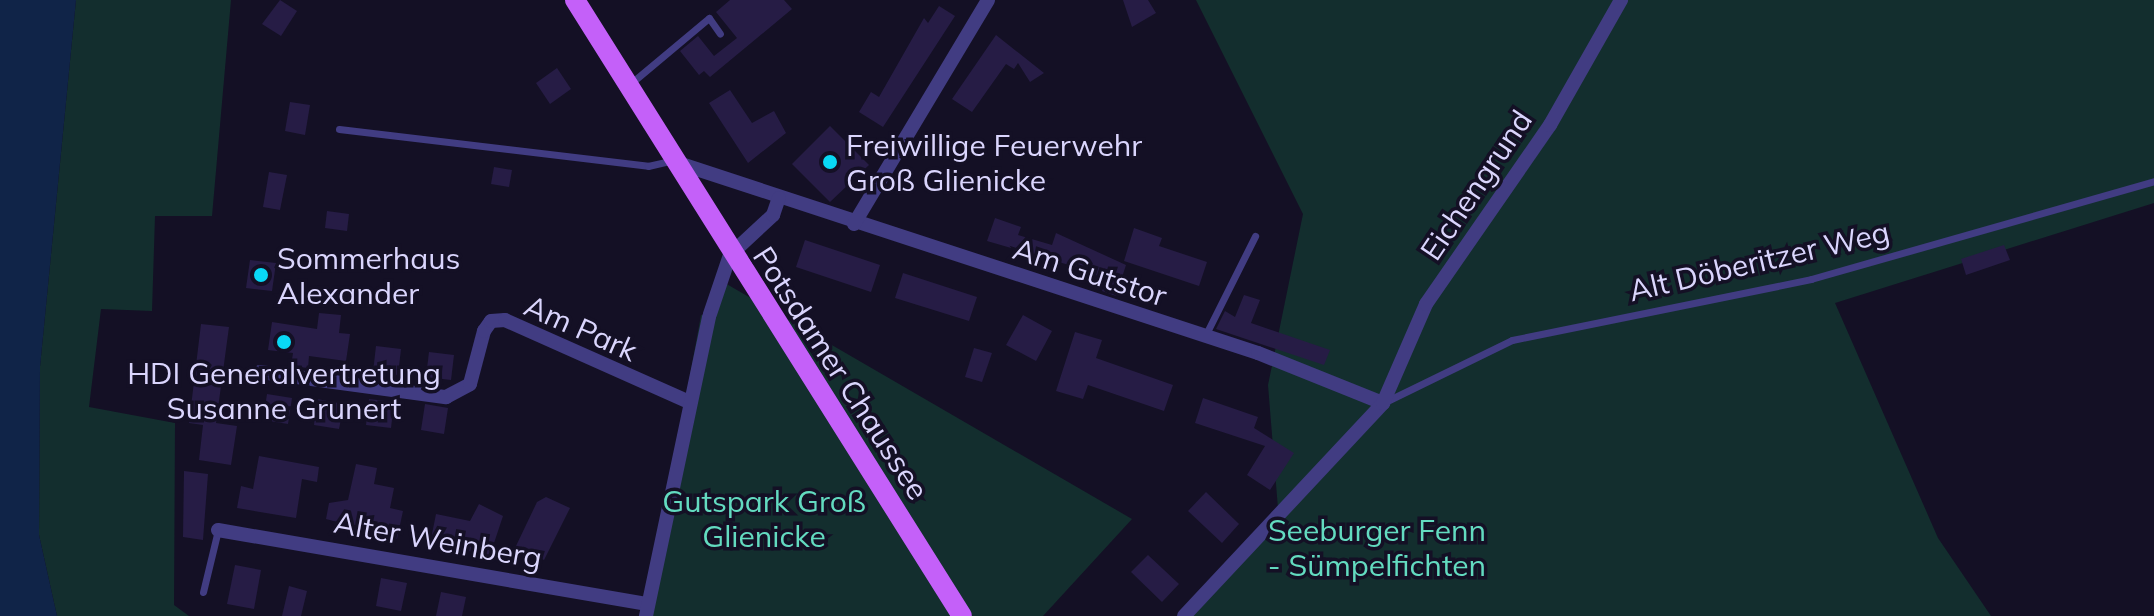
<!DOCTYPE html>
<meta charset="utf-8">
<style>
body{margin:0}
#map{position:relative;width:2154px;height:616px;overflow:hidden;background:#141025;font-family:Mulish,sans-serif}
div>[style]{position:absolute}
.green>*{inset:0;background:#132e2e}
.water>*{inset:0;background:#102448}
.building>*{inset:0;background:#261c45}
.service>*{height:7px;margin:-3.5px;padding:0 3.5px;transform-origin:3.5px;border-radius:3.5px;background:#413c82}
.minor>*{height:14px;margin:-7px;padding:0 7px;transform-origin:7px;border-radius:7px;background:#413c82}
.primary>*{height:20px;margin:-10px;padding:0 10px;transform-origin:10px;border-radius:10px;background:#c460f9}
.dots>*{width:22px;height:22px;translate:-50% -50%;box-sizing:border-box;border:4px solid #141025;border-radius:50%}
span{translate:-50% -50%;white-space:nowrap;text-align:center;line-height:1.15;-webkit-text-stroke:7px #141025;paint-order:stroke}
.poi-label{font-size:30px;color:#dad5fd}
.left{translate:0 -50%;text-align:left}
.street-label{font-size:30px;color:#dad5fd}
.park-label{font-size:30px;color:#63dbc0}
</style>
<div id="map">
<div class="green">
<i style="clip-path:polygon(76px 0,231px 0,212px 216px,155px 216px,152px 311px,101px 309px,89px 407px,175px 423px,174px 605px,189px 616px,57px 616px,39px 535px,40px 367px)"></i>
<i style="clip-path:polygon(1196px 0,2154px 0,2154px 203px,1835px 303px,1938px 538px,1991px 616px,1187px 616px,1279px 521px,1268px 385px,1303px 214px)"></i>
<i style="clip-path:polygon(718px 279px,1132px 519px,1043px 616px,646px 616px,701px 315px,709px 317px)"></i>
</div>
<div class="water">
<i style="clip-path:polygon(0 0,76px 0,40px 367px,39px 535px,57px 616px,0 616px)"></i>
</div>
<div class="building">
<i style="clip-path:polygon(280px 0,297px 11px,281px 36px,262px 24px)"></i>
<i style="clip-path:polygon(730px 0,784px 0,792px 9px,710px 77px,704px 71px,699px 75px,680px 51px,698px 36px,714px 56px,737px 38px,716px 12px)"></i>
<i style="clip-path:polygon(1123px 0,1148px 0,1156px 13px,1132px 27px)"></i>
<i style="clip-path:polygon(939px 6px,955px 16px,883px 127px,859px 112px,871px 92px,879px 97px,924px 18px,928px 23px)"></i>
<i style="clip-path:polygon(996px 35px,1044px 73px,1030px 82px,1018px 63px,1014px 69px,1006px 64px,972px 112px,952px 99px)"></i>
<i style="clip-path:polygon(557px 68px,571px 89px,550px 104px,536px 83px)"></i>
<i style="clip-path:polygon(730px 90px,752px 123px,774px 111px,786px 133px,748px 163px,709px 103px)"></i>
<i style="clip-path:polygon(290px 102px,310px 105px,305px 135px,285px 131px)"></i>
<i style="clip-path:polygon(830px 126px,869px 165px,830px 202px,792px 164px)"></i>
<i style="clip-path:polygon(494px 167px,512px 170px,509px 187px,491px 184px)"></i>
<i style="clip-path:polygon(269px 172px,287px 175px,280px 210px,263px 207px)"></i>
<i style="clip-path:polygon(327px 211px,349px 214px,347px 231px,325px 228px)"></i>
<i style="clip-path:polygon(995px 218px,1021px 227px,1018px 235px,1052px 245px,1056px 233px,1126px 265px,1116px 296px,1102px 291px,1106px 280px,1086px 270px,987px 241px)"></i>
<i style="clip-path:polygon(1134px 228px,1162px 238px,1159px 246px,1207px 262px,1199px 286px,1124px 261px)"></i>
<i style="clip-path:polygon(805px 240px,880px 265px,871px 292px,796px 267px)"></i>
<i style="clip-path:polygon(2004px 245px,2010px 260px,1966px 275px,1961px 259px)"></i>
<i style="clip-path:polygon(250px 260px,276px 263px,272px 291px,246px 288px)"></i>
<i style="clip-path:polygon(903px 273px,977px 297px,969px 321px,895px 298px)"></i>
<i style="clip-path:polygon(1244px 295px,1260px 300px,1251px 323px,1330px 350px,1324px 365px,1216px 329px,1225px 311px,1235px 317px)"></i>
<i style="clip-path:polygon(319px 313px,341px 315px,339px 333px,350px 334px,346px 361px,309px 356px,308px 368px,291px 366px,293px 353px,268px 350px,272px 322px,317px 329px)"></i>
<i style="clip-path:polygon(1023px 315px,1052px 331px,1036px 361px,1006px 345px)"></i>
<i style="clip-path:polygon(201px 324px,229px 327px,216px 423px,237px 426px,231px 465px,199px 460px,203px 425px,189px 423px)"></i>
<i style="clip-path:polygon(1075px 332px,1102px 340px,1096px 358px,1173px 385px,1164px 411px,1088px 385px,1083px 399px,1056px 391px)"></i>
<i style="clip-path:polygon(376px 346px,401px 349px,398px 375px,373px 372px)"></i>
<i style="clip-path:polygon(974px 348px,992px 353px,982px 382px,965px 377px)"></i>
<i style="clip-path:polygon(429px 352px,454px 355px,451px 380px,426px 377px)"></i>
<i style="clip-path:polygon(267px 394px,292px 398px,288px 424px,263px 420px)"></i>
<i style="clip-path:polygon(1203px 398px,1258px 417px,1254px 428px,1294px 453px,1270px 490px,1247px 475px,1265px 446px,1195px 423px)"></i>
<i style="clip-path:polygon(317px 399px,344px 404px,339px 429px,314px 425px)"></i>
<i style="clip-path:polygon(369px 399px,394px 402px,391px 428px,366px 425px)"></i>
<i style="clip-path:polygon(425px 404px,448px 408px,444px 434px,421px 430px)"></i>
<i style="clip-path:polygon(259px 456px,319px 467px,317px 482px,302px 479px,296px 518px,237px 508px,241px 486px,253px 489px)"></i>
<i style="clip-path:polygon(356px 464px,377px 468px,374px 484px,394px 488px,390px 508px,403px 511px,397px 539px,326px 519px,329px 503px,348px 500px)"></i>
<i style="clip-path:polygon(184px 471px,208px 474px,203px 540px,183px 537px)"></i>
<i style="clip-path:polygon(1206px 492px,1239px 524px,1222px 543px,1188px 511px)"></i>
<i style="clip-path:polygon(546px 497px,570px 508px,544px 560px,516px 546px,537px 502px)"></i>
<i style="clip-path:polygon(479px 504px,503px 516px,490px 555px,430px 544px,436px 514px,470px 521px)"></i>
<i style="clip-path:polygon(1148px 555px,1179px 584px,1162px 602px,1131px 572px)"></i>
<i style="clip-path:polygon(235px 565px,261px 570px,254px 609px,227px 604px)"></i>
<i style="clip-path:polygon(381px 578px,407px 583px,401px 611px,376px 606px)"></i>
<i style="clip-path:polygon(289px 586px,307px 591px,301px 616px,282px 616px)"></i>
<i style="clip-path:polygon(441px 592px,466px 597px,462px 616px,436px 616px)"></i>
</div>
<div class="service">
<i style="left:630px;top:84px;width:103px;rotate:-39.9deg"></i>
<i style="left:709px;top:18px;width:19px;rotate:55deg"></i>
<i style="left:339px;top:129px;width:311px;rotate:6.8deg"></i>
<i style="left:648px;top:166px;width:23px;rotate:-13deg"></i>
<i style="left:1205px;top:336px;width:112px;rotate:-63.4deg"></i>
<i style="left:1385px;top:402px;width:141px;rotate:-26deg"></i>
<i style="left:1512px;top:340px;width:305px;rotate:-11.5deg"></i>
<i style="left:1811px;top:279px;width:357px;rotate:-15.9deg"></i>
<i style="left:203px;top:592px;width:64px;rotate:-76.4deg"></i>
</div>
<div class="minor">
<i style="left:675px;top:162px;width:613px;rotate:18.14deg"></i>
<i style="left:1258px;top:353px;width:135px;rotate:21.8deg"></i>
<i style="left:854px;top:224px;width:261px;rotate:-59.1deg"></i>
<i style="left:710px;top:314px;width:62px;rotate:-71.3deg"></i>
<i style="left:730px;top:255px;width:59px;rotate:-42.9deg"></i>
<i style="left:773px;top:215px;width:18px;rotate:-71deg"></i>
<i style="left:260px;top:372px;width:188px;rotate:7.7deg"></i>
<i style="left:446px;top:397px;width:27px;rotate:-28deg"></i>
<i style="left:470px;top:384px;width:55px;rotate:-75.2deg"></i>
<i style="left:484px;top:331px;width:12px;rotate:-55deg"></i>
<i style="left:491px;top:321px;width:14px;rotate:-4deg"></i>
<i style="left:505px;top:320px;width:201px;rotate:24deg"></i>
<i style="left:218px;top:530px;width:436px;rotate:9.8deg"></i>
<i style="left:646px;top:616px;width:306px;rotate:-78.1deg"></i>
<i style="left:1184px;top:616px;width:291px;rotate:-46.9deg"></i>
<i style="left:1383px;top:403px;width:108px;rotate:-66.5deg"></i>
<i style="left:1426px;top:304px;width:218px;rotate:-55.3deg"></i>
<i style="left:1550px;top:125px;width:144px;rotate:-60.4deg"></i>
</div>
<div class="primary">
<i style="left:575px;top:0;width:727px;rotate:57.86deg"></i>
</div>
<div class="dots">
<i style="left:830px;top:162px;background:#09d8f5"></i>
<i style="left:261px;top:275px;background:#09d8f5"></i>
<i style="left:284px;top:342px;background:#09d8f5"></i>
</div>
<div class="poi-label">
<span class="left" style="left:846px;top:162px">Freiwillige Feuerwehr<br>Groß Glienicke</span>
<span class="left" style="left:277px;top:275px">Sommerhaus<br>Alexander</span>
<span style="left:284px;top:390px">HDI Generalvertretung<br>Susanne Grunert</span>
</div>
<div class="street-label">
<span style="left:1476px;top:185px;rotate:-56deg">Eichengrund</span>
<span style="left:1759px;top:261px;rotate:-13deg">Alt Döberitzer Weg</span>
<span style="left:1090px;top:272px;rotate:18deg">Am Gutstor</span>
<span style="left:581px;top:328px;rotate:24deg">Am Park</span>
<span style="left:841px;top:373px;rotate:57deg">Potsdamer Chaussee</span>
<span style="left:438px;top:540px;rotate:10deg">Alter Weinberg</span>
</div>
<div class="park-label">
<span style="left:764px;top:518px">Gutspark Groß<br>Glienicke</span>
<span style="left:1377px;top:547px">Seeburger Fenn<br>- Sümpelfichten</span>
</div>
</div>
